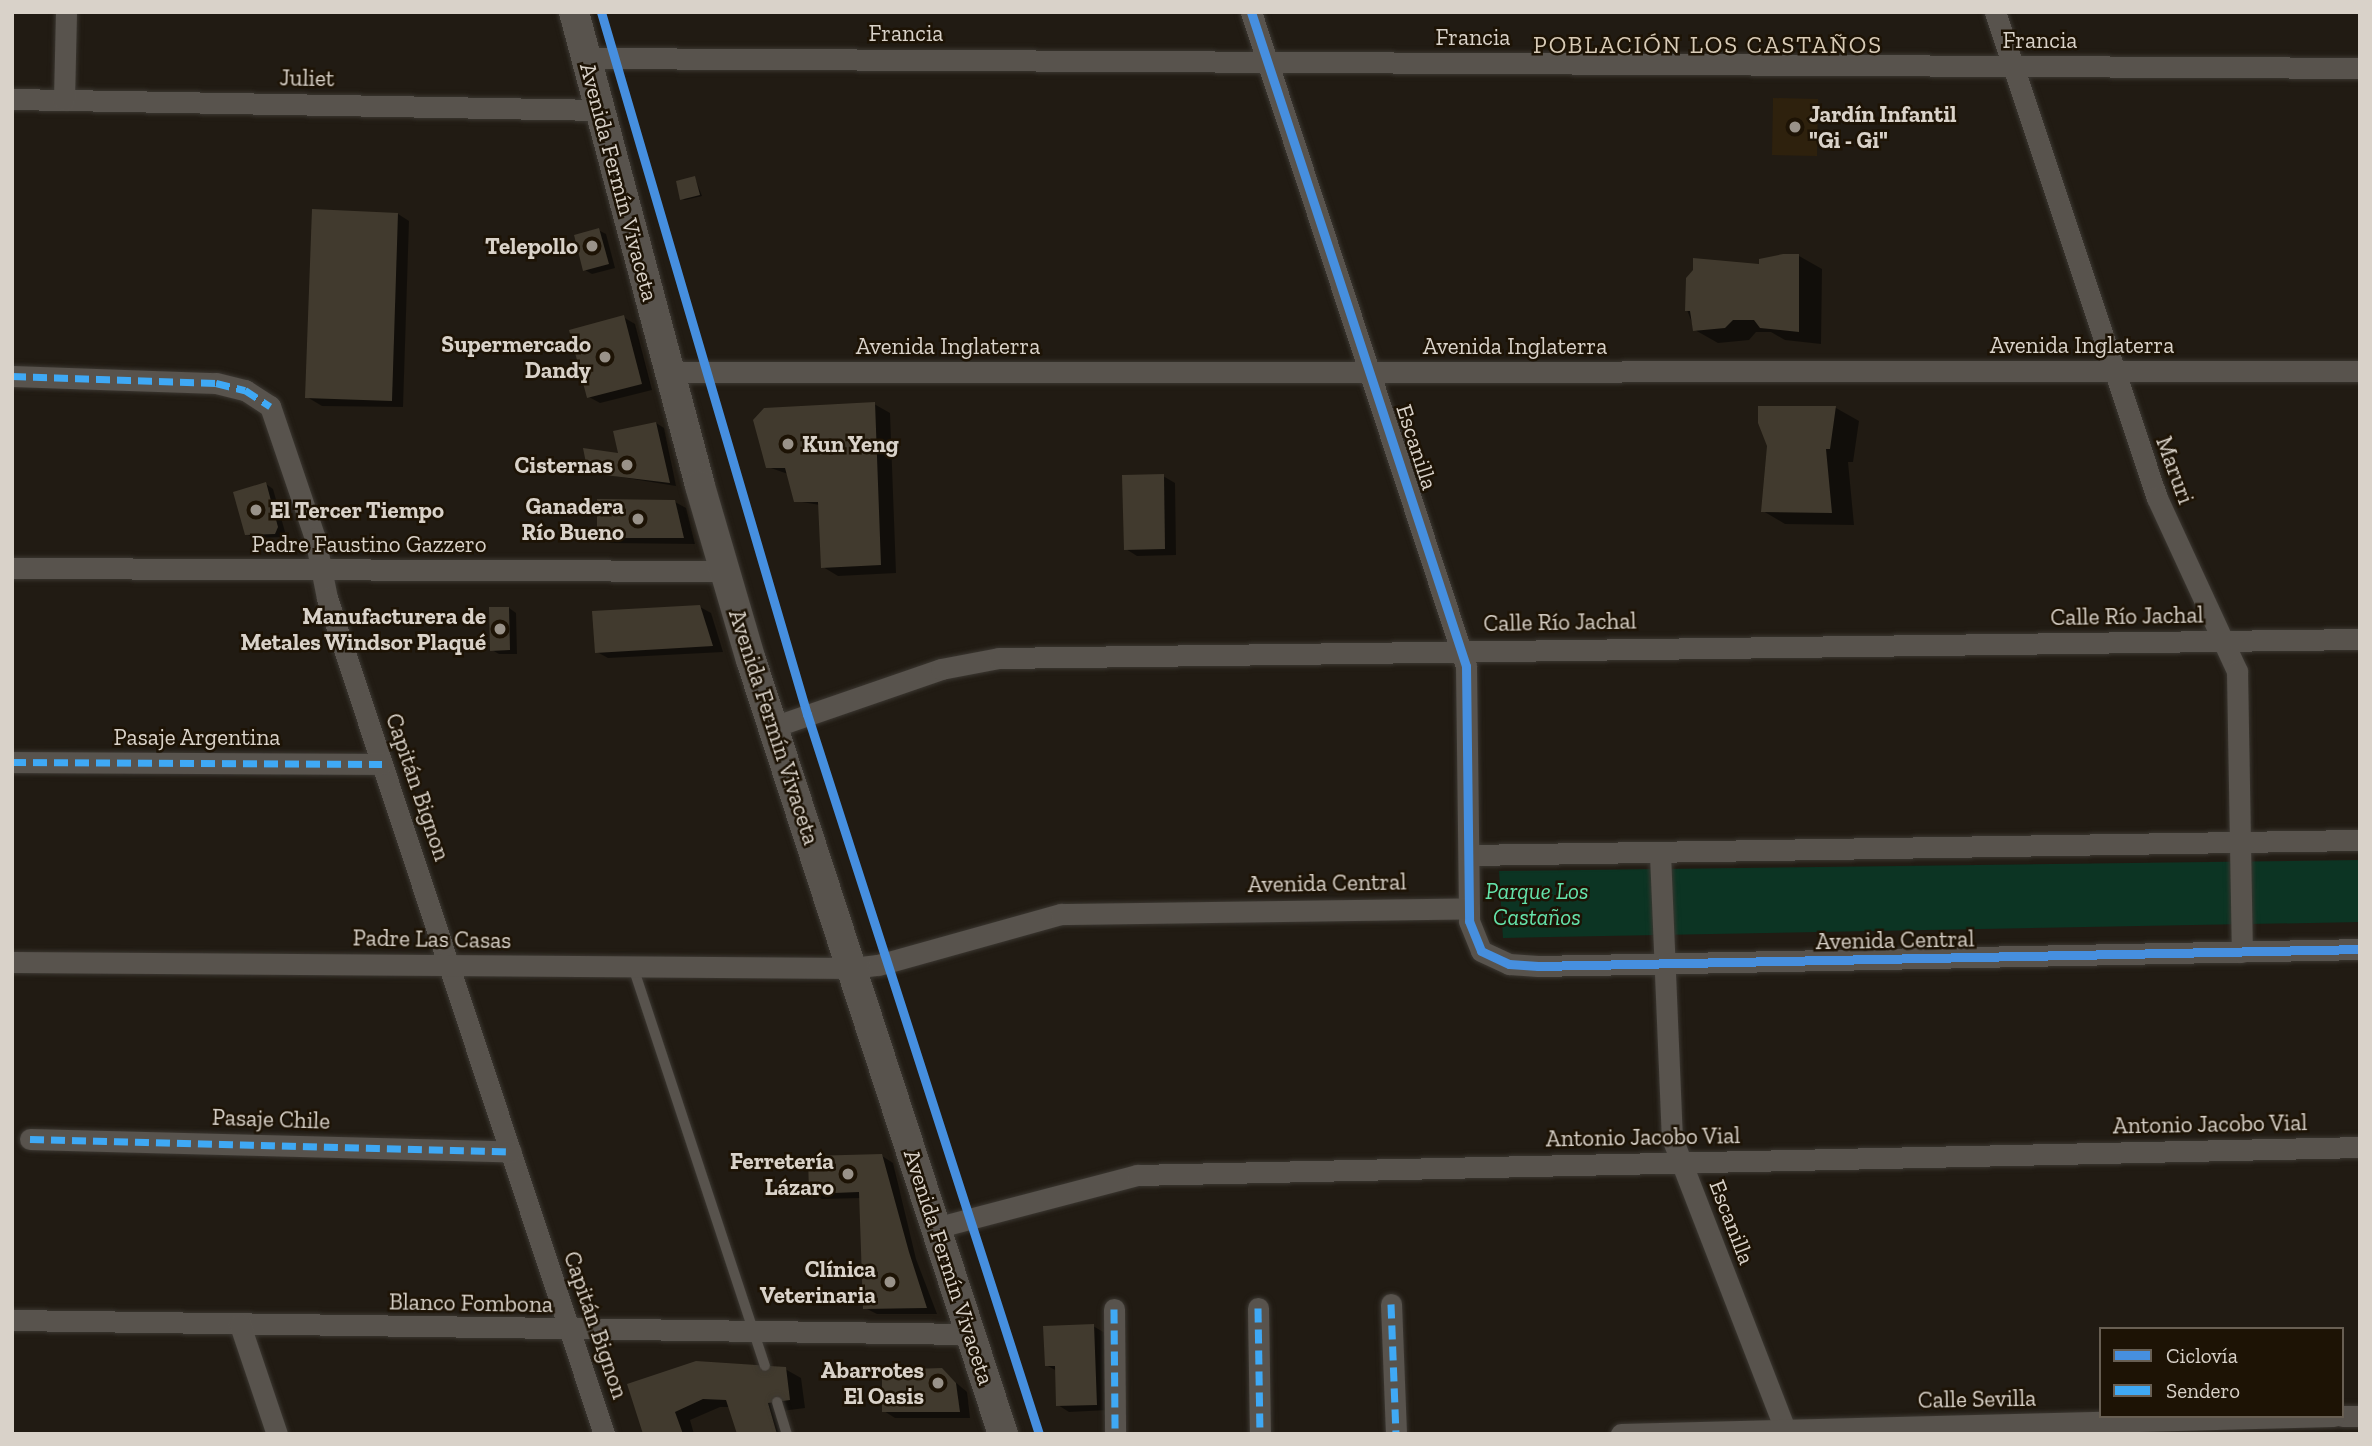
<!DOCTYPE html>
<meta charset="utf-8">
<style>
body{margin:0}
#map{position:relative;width:2372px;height:1446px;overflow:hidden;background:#211b13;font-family:"Zilla Slab",serif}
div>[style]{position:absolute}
.built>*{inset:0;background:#2e210d}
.green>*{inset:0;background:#0c3423}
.shadow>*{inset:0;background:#0007}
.building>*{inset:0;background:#413a2e}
.roads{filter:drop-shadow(0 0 2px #3b3731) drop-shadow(0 0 2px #3b3731)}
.lane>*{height:10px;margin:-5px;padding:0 5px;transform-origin:5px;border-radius:5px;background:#58534d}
.street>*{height:21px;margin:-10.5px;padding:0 10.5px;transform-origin:10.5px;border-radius:10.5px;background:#58534d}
.secondary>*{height:30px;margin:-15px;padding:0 15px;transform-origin:15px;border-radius:15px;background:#58534d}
.quiet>*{height:7px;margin-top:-3.5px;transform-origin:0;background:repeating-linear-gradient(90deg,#3fa9f5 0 14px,transparent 0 21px)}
.cycleway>*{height:9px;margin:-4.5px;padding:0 4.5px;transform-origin:4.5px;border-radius:4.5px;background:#468fdf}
.dots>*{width:19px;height:19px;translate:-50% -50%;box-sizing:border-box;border:4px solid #1d1305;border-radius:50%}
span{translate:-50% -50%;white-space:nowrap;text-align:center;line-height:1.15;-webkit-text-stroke:5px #1d1305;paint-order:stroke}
.street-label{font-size:23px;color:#d9d2c9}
.poi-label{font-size:23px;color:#d9d2c9;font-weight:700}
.left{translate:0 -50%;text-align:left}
.right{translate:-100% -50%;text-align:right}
.park-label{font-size:23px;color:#64e3ab;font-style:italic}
.neighbourhood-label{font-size:24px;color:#d8cbb7;letter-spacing:2px}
.frame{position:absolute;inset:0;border:14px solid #d9d2c9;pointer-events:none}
.legend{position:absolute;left:2099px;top:1327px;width:245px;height:91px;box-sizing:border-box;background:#1d1305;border:2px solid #685f53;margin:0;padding:9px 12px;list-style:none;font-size:21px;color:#d9d2c9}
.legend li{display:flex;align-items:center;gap:14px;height:35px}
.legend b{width:35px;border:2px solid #685f53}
</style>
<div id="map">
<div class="built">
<i style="clip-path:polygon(1773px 98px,1818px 99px,1817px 156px,1772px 155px)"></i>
</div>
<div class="green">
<i style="clip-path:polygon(2360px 860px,2360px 922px,1503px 938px,1499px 871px)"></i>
</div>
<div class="shadow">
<i style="clip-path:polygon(695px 178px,702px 196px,685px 200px,682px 199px)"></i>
<i style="clip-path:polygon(398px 214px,409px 221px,403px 407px,322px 406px,307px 397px)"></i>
<i style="clip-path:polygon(598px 230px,606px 234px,615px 268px,592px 274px,585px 270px)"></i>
<i style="clip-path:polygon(1799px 256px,1822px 269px,1821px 344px,1785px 340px,1771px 332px,1756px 332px,1749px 340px,1718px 343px,1695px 330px,1687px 310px,1695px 260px,1761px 266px,1761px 260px)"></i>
<i style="clip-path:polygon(623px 317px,635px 324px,652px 390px,600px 403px,589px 397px)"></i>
<i style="clip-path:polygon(874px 404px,890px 413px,896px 573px,838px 576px,823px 567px,820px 505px,796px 501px,788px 474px,768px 467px)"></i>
<i style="clip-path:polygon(1760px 408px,1836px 408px,1859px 421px,1853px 462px,1848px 462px,1854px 525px,1785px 524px,1763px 511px,1769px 446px)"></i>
<i style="clip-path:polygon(656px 423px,664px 428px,676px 486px,590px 472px,620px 455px)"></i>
<i style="clip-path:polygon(1163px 476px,1175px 483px,1176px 555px,1137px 556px,1126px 549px)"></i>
<i style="clip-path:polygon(266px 484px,273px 489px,285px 532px,283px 537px,254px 538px,246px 534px)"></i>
<i style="clip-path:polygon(675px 502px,686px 508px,695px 544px,610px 543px,598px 536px)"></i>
<i style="clip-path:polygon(700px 607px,711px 613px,723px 652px,608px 658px,597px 652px)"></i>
<i style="clip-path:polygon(509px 608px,516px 613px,517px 654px,499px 654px,492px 650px)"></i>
<i style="clip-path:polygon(882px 1156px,893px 1163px,916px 1259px,937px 1314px,877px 1314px,865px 1308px,861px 1198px,822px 1199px,811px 1193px)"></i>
<i style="clip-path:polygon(1093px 1326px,1105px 1333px,1108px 1410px,1069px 1412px,1058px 1405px,1057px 1371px,1046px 1365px)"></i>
<i style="clip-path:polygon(785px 1369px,801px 1378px,805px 1408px,782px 1411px,789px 1434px,739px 1434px,731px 1407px,720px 1407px,690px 1420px,694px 1434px,645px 1434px,629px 1385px)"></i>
<i style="clip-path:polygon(941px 1370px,967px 1392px,970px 1418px,895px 1418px,884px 1411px)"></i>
</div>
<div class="building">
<i style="clip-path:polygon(695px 176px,700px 195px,680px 200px,676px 181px)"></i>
<i style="clip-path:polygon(312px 209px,398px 213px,392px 401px,305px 398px)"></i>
<i style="clip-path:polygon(599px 228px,609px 264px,583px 271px,574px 235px)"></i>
<i style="clip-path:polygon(1783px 254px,1799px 254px,1799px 332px,1760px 328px,1754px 320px,1733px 320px,1725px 328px,1693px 331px,1690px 311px,1685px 311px,1686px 278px,1693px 270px,1693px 258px,1759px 264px,1759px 259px)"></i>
<i style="clip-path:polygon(624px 315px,642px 384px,587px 398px,569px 330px)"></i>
<i style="clip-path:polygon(875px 402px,881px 565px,821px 568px,818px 502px,794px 502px,785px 468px,766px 468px,753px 420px,764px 408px)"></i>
<i style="clip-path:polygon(1758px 406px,1836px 406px,1830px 449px,1826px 449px,1832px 513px,1761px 512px,1767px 446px,1758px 423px)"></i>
<i style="clip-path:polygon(656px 422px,670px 483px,588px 473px,583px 448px,618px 453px,613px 431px)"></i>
<i style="clip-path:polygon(1164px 474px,1165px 549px,1124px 550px,1122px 475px)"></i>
<i style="clip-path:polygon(266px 482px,278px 527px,275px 534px,245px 535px,233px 492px)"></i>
<i style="clip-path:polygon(597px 499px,675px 500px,684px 538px,597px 538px)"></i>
<i style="clip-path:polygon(700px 605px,713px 646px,595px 653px,592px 611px)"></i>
<i style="clip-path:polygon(489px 607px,509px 607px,510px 650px,490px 651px)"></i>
<i style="clip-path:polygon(882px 1154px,909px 1252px,927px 1308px,863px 1309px,859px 1192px,809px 1194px,808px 1156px)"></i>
<i style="clip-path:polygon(1094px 1324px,1097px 1405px,1056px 1406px,1055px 1366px,1045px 1366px,1043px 1326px)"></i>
<i style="clip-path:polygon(696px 1361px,786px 1367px,790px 1400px,768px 1403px,777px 1434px,737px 1434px,726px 1400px,703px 1399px,675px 1412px,683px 1434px,643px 1434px,627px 1384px)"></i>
<i style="clip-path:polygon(942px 1368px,956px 1383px,960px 1412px,882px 1412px,882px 1370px)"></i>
</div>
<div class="roads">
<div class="lane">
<i style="left:633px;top:967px;width:420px;rotate:71.7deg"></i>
<i style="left:777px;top:1402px;width:34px;rotate:73deg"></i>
</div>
<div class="street">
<i style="left:1251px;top:12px;width:688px;rotate:71.8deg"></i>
<i style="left:1466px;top:666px;width:255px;rotate:89.3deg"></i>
<i style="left:1469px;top:921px;width:32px;rotate:68deg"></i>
<i style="left:1481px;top:951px;width:31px;rotate:25deg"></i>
<i style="left:1509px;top:964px;width:29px;rotate:4deg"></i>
<i style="left:1538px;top:966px;width:822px;rotate:-1.18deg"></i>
<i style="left:1995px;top:12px;width:512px;rotate:71.57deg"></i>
<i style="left:2157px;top:498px;width:191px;rotate:65.2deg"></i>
<i style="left:2237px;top:671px;width:281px;rotate:89deg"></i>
<i style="left:586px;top:58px;width:1774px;rotate:0.32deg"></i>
<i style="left:12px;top:99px;width:588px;rotate:1.07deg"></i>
<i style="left:64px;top:100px;width:88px;rotate:-88.7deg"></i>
<i style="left:671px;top:372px;width:1689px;rotate:-0.03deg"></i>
<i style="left:12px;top:376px;width:204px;rotate:2deg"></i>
<i style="left:216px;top:383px;width:30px;rotate:14deg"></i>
<i style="left:245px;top:390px;width:30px;rotate:33deg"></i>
<i style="left:270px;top:406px;width:139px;rotate:71.2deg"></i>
<i style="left:315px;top:538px;width:61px;rotate:78.7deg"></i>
<i style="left:327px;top:598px;width:881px;rotate:71.67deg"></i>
<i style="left:12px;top:568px;width:713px;rotate:0.24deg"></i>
<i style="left:773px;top:727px;width:178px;rotate:-19deg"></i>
<i style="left:941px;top:669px;width:59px;rotate:-10.7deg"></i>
<i style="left:999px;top:658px;width:1361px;rotate:-0.8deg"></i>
<i style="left:12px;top:762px;width:370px;rotate:0.3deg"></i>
<i style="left:1660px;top:854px;width:284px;rotate:87.6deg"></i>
<i style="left:1672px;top:1138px;width:318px;rotate:68.8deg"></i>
<i style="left:1470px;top:855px;width:890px;rotate:-0.97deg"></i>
<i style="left:12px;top:962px;width:840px;rotate:0.41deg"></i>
<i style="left:852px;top:968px;width:26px;rotate:-7deg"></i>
<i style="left:878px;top:965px;width:190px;rotate:-15.6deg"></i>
<i style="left:1061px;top:914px;width:408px;rotate:-0.8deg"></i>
<i style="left:30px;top:1139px;width:481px;rotate:1.5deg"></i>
<i style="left:935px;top:1228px;width:209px;rotate:-14.7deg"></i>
<i style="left:1137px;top:1175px;width:1223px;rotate:-1.31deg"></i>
<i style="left:1391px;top:1304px;width:130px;rotate:87.8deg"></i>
<i style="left:1258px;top:1308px;width:126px;rotate:89.1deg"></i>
<i style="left:1114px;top:1309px;width:125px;rotate:89.5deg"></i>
<i style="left:12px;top:1320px;width:958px;rotate:0.84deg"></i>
<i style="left:240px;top:1325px;width:115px;rotate:71.3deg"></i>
<i style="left:2342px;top:1416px;width:18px"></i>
<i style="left:1621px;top:1434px;width:713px;rotate:-1.45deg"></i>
</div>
<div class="secondary">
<i style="left:574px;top:12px;width:490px;rotate:75.1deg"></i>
<i style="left:700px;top:486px;width:181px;rotate:73.7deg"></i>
<i style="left:751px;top:660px;width:814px;rotate:71.97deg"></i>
</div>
</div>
<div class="quiet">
<i style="left:12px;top:376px;width:204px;rotate:2deg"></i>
<i style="left:216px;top:383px;width:30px;rotate:14deg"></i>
<i style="left:245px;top:390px;width:30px;rotate:33deg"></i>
<i style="left:12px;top:762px;width:370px;rotate:0.3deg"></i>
<i style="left:30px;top:1139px;width:481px;rotate:1.5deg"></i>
<i style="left:1391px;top:1304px;width:130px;rotate:87.8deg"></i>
<i style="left:1258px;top:1308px;width:126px;rotate:89.1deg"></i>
<i style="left:1114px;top:1309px;width:125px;rotate:89.5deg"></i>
<i style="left:1722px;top:1431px;width:3px;rotate:90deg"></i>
</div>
<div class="cycleway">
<i style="left:601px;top:12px;width:732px;rotate:73.65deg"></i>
<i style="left:807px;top:714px;width:756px;rotate:72.14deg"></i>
<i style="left:1251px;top:12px;width:688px;rotate:71.8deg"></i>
<i style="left:1466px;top:666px;width:255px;rotate:89.3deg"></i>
<i style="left:1469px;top:921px;width:32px;rotate:68deg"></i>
<i style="left:1481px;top:951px;width:31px;rotate:25deg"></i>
<i style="left:1509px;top:964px;width:29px;rotate:4deg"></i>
<i style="left:1538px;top:966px;width:822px;rotate:-1.18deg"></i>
</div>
<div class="dots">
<i style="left:1795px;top:127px;background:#999289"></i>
<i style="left:592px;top:246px;background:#999289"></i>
<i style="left:605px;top:357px;background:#999289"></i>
<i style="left:788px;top:444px;background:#999289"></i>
<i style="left:627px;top:465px;background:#999289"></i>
<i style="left:256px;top:510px;background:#999289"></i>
<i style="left:638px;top:519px;background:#999289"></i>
<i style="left:500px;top:629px;background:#999289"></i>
<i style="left:848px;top:1174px;background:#999289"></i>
<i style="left:890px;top:1282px;background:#999289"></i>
<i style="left:938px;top:1383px;background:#999289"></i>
</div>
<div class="street-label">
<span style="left:906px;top:33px">Francia</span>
<span style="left:1473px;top:37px">Francia</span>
<span style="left:2040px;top:40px">Francia</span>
<span style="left:307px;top:78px;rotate:1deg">Juliet</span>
<span style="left:619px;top:182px;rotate:75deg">Avenida Fermín Vivaceta</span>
<span style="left:2082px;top:345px">Avenida Inglaterra</span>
<span style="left:948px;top:346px">Avenida Inglaterra</span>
<span style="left:1515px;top:346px">Avenida Inglaterra</span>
<span style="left:1417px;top:447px;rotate:72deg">Escanilla</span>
<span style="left:2175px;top:470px;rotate:70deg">Maruri</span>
<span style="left:369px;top:544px">Padre Faustino Gazzero</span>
<span style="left:2127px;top:616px;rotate:-1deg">Calle Río Jachal</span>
<span style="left:1560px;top:622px;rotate:-1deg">Calle Río Jachal</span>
<span style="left:774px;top:727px;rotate:72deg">Avenida Fermín Vivaceta</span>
<span style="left:197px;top:737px">Pasaje Argentina</span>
<span style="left:418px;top:787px;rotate:71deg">Capitán Bignon</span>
<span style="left:1327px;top:883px;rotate:-1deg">Avenida Central</span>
<span style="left:432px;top:939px;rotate:1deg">Padre Las Casas</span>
<span style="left:1895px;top:940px;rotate:-1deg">Avenida Central</span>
<span style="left:271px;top:1119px;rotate:2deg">Pasaje Chile</span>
<span style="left:2210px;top:1124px;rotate:-1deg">Antonio Jacobo Vial</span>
<span style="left:1643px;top:1137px;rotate:-1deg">Antonio Jacobo Vial</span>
<span style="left:1732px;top:1222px;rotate:69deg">Escanilla</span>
<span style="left:949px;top:1267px;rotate:72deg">Avenida Fermín Vivaceta</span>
<span style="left:471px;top:1303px;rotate:1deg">Blanco Fombona</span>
<span style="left:596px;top:1325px;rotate:71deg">Capitán Bignon</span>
<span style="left:1977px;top:1399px;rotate:-1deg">Calle Sevilla</span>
</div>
<div class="poi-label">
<span class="left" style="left:1809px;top:127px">Jardín Infantil<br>"Gi - Gi"</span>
<span class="right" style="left:578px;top:246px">Telepollo</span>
<span class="right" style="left:591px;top:357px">Supermercado<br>Dandy</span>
<span class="left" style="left:802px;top:444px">Kun Yeng</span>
<span class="right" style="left:613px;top:465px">Cisternas</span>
<span class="right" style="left:624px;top:519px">Ganadera<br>Río Bueno</span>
<span class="left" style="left:270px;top:510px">El Tercer Tiempo</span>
<span class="right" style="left:486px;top:629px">Manufacturera de<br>Metales Windsor Plaqué</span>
<span class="right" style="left:834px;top:1174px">Ferretería<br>Lázaro</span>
<span class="right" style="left:876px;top:1282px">Clínica<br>Veterinaria</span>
<span class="right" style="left:924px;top:1383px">Abarrotes<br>El Oasis</span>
</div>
<div class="park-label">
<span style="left:1537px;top:904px">Parque Los<br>Castaños</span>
</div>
<div class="neighbourhood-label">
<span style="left:1708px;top:45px">POBLACIÓN LOS CASTAÑOS</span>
</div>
<div class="frame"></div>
<ul class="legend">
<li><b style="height:9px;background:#468fdf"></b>Ciclovía</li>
<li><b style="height:9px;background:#3fa9f5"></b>Sendero</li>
</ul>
</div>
